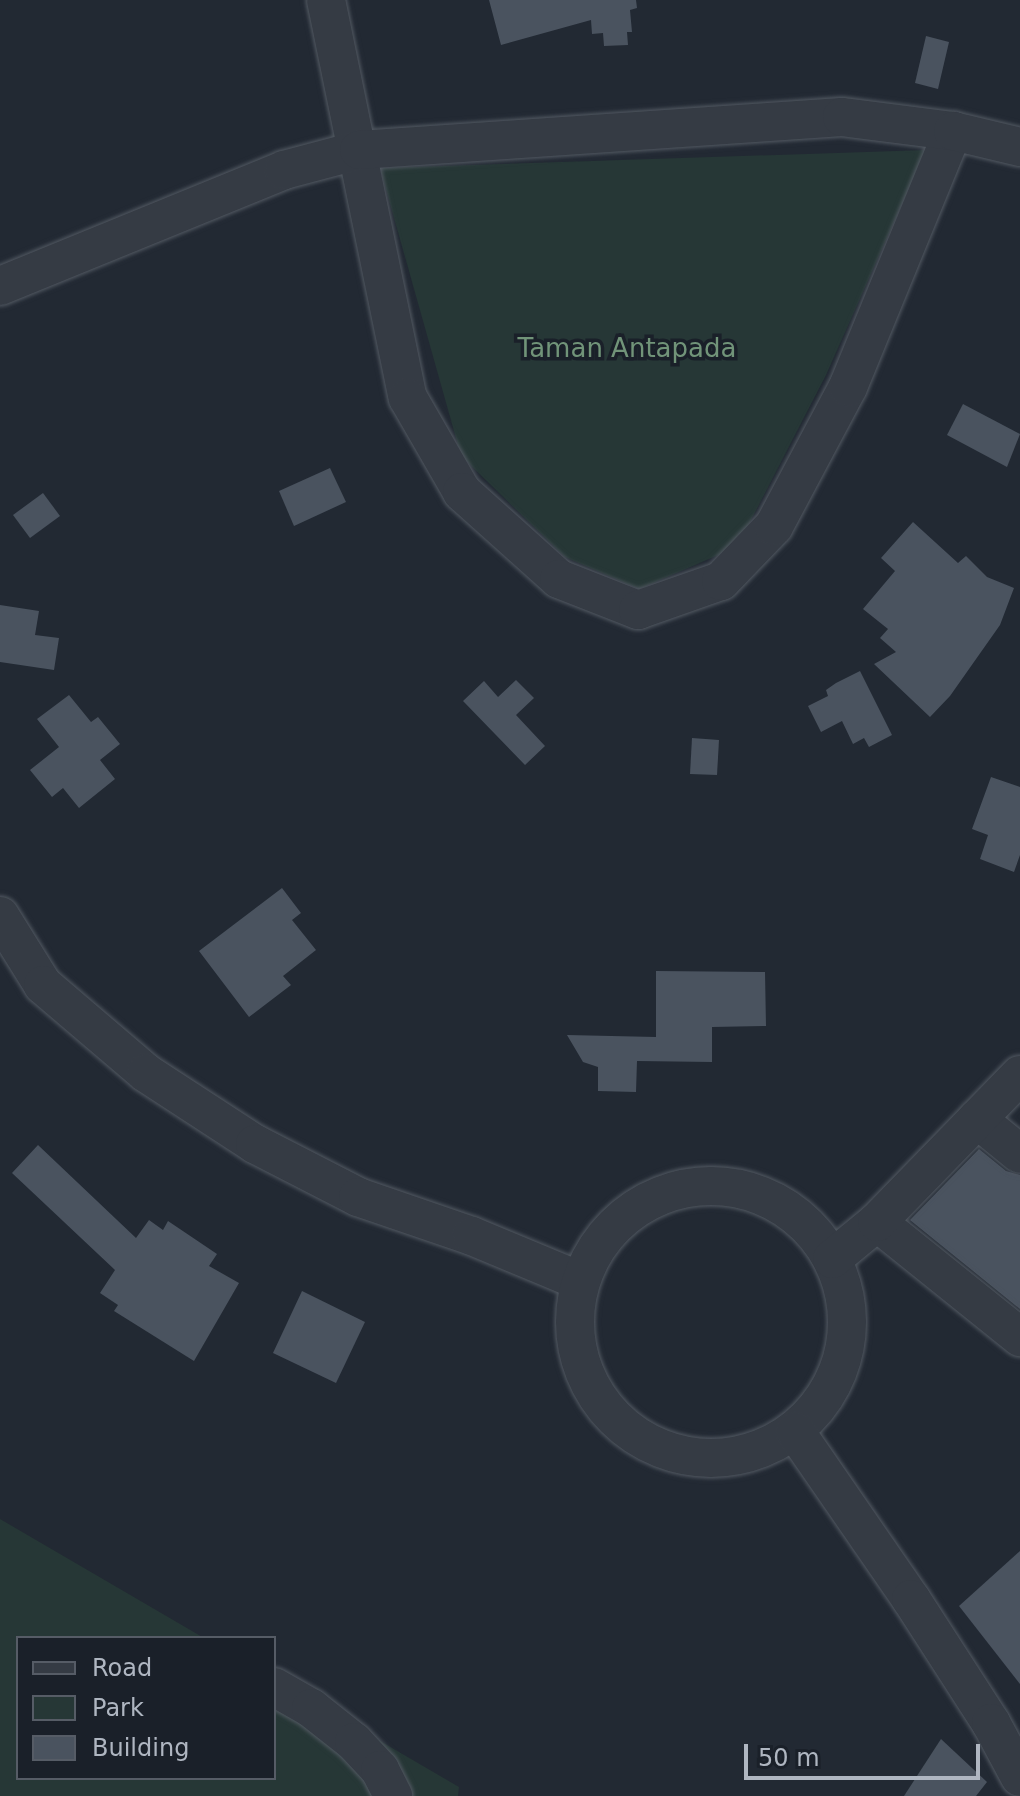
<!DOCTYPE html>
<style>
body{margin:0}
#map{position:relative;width:1020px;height:1796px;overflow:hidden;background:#222933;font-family:"DejaVu Sans",sans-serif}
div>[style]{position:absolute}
.green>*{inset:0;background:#263736}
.building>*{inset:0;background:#4a535f}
.roads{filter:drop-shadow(0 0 2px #525962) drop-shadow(0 0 2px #525962)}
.minor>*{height:38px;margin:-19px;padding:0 19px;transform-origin:19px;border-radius:19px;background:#353b44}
.minor>.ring{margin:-19px;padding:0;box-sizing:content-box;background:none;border:38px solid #353b44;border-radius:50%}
span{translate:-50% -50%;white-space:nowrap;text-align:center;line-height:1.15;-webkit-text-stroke:7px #1a2029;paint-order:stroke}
.park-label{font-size:26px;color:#719479}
.legend{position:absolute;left:16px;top:1636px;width:260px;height:144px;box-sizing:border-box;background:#1a2029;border:2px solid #565c66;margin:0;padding:10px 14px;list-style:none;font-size:24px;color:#afb6c1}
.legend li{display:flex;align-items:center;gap:16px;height:40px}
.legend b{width:40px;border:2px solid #565c66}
.scale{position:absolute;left:744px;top:1744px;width:236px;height:36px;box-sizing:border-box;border:4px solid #afb6c1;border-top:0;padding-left:10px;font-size:24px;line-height:28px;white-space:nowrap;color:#afb6c1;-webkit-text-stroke:6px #1a2029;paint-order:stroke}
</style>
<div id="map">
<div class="green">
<i style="clip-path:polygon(926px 150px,826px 375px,737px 547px,639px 589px,565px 557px,461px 456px,380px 168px)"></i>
<i style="clip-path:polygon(0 1519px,204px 1638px,18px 1638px,18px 1778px,274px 1778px,274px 1679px,459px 1787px,458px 1796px,0 1796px)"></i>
</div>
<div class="building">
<i style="clip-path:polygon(489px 0,636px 0,637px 8px,630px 10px,632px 32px,627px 32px,628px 45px,604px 46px,603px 33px,592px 34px,591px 20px,501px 45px)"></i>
<i style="clip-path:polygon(926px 36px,949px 42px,938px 89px,915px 83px)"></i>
<i style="clip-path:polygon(963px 404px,1020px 434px,1007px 467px,947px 435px)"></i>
<i style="clip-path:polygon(330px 468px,346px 502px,294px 526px,279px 491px)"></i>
<i style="clip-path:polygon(43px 493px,60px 516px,30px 538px,13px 515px)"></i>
<i style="clip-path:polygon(913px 522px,958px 563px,966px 556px,987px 577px,1014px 588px,1000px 625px,950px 696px,930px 717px,874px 664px,896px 652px,880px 638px,888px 629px,863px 609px,895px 571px,881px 558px)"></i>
<i style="clip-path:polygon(0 605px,39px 611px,35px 635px,59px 638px,54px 670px,0 662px)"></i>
<i style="clip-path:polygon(860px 671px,892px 735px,869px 747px,864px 738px,853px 744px,842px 721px,821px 732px,808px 706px,828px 696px,826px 690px,836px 683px)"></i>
<i style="clip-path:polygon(516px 680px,534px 698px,516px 715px,545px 746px,525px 765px,463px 701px,484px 681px,498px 697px)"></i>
<i style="clip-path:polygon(69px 695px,91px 722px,98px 717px,120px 744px,100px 760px,115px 779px,79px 808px,63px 788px,52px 797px,30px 770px,59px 747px,37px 719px)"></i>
<i style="clip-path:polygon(692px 738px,719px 740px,717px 775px,690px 774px)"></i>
<i style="clip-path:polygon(991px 777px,1020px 787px,1020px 855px,1014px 872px,980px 859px,988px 835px,972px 829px)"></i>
<i style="clip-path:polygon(282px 888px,301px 913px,292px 920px,316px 950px,283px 976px,291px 985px,249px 1017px,199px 951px)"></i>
<i style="clip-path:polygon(656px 971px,765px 972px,766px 1026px,712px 1027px,712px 1062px,637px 1061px,636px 1092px,598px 1091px,598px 1067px,583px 1062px,567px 1035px,656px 1037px)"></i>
<i style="clip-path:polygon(38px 1145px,136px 1238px,149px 1220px,163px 1230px,168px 1221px,217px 1254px,209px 1266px,239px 1283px,194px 1361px,114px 1311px,118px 1305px,100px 1293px,115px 1270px,12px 1173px)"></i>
<i style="clip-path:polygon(979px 1149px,1006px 1171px,1020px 1175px,1020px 1309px,910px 1220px)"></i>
<i style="clip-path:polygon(302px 1291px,365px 1322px,336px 1383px,273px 1353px)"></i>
<i style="clip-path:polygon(1020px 1551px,1020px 1684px,959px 1606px)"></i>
<i style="clip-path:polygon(941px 1739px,987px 1782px,976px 1796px,904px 1796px)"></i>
</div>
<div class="roads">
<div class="minor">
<i style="left:326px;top:0;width:406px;rotate:78.4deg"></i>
<i style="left:408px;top:398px;width:108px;rotate:60.1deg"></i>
<i style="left:462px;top:492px;width:130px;rotate:41.9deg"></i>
<i style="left:559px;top:579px;width:85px;rotate:21.4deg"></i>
<i style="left:638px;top:610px;width:88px;rotate:-19.3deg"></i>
<i style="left:721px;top:581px;width:76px;rotate:-46.1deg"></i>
<i style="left:774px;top:526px;width:157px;rotate:-62deg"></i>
<i style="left:848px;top:387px;width:277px;rotate:-67.7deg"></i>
<i style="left:0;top:286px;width:307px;rotate:-22.2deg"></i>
<i style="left:284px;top:170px;width:78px;rotate:-14.9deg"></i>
<i style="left:359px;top:150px;width:484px;rotate:-3.9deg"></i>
<i style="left:842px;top:117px;width:112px;rotate:7.2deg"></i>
<i style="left:953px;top:131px;width:69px;rotate:13.4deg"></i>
<i style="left:0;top:916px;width:81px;rotate:58.1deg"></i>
<i style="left:43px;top:985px;width:135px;rotate:40.5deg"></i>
<i style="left:146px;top:1073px;width:130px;rotate:33.1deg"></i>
<i style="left:255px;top:1144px;width:116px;rotate:27.2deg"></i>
<i style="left:358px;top:1197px;width:120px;rotate:18.9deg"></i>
<i style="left:472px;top:1236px;width:117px;rotate:22.6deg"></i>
<i style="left:977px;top:1119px;width:55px;rotate:39.1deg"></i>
<i class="ring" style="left:575px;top:1186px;width:234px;height:234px"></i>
<i style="left:877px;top:1222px;width:184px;rotate:38.8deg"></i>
<i style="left:832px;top:1259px;width:58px;rotate:-39.4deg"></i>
<i style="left:877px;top:1222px;width:205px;rotate:-45.8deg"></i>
<i style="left:795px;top:1431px;width:204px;rotate:55.4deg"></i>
<i style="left:911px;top:1599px;width:148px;rotate:57.2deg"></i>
<i style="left:991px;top:1723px;width:61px;rotate:61.8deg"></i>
<i style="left:274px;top:1687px;width:43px;rotate:29.6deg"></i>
<i style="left:311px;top:1708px;width:55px;rotate:38.3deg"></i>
<i style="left:354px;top:1742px;width:38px;rotate:47deg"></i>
<i style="left:380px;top:1770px;width:29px;rotate:63deg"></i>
</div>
</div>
<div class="park-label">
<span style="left:627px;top:349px">Taman Antapada</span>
</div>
<ul class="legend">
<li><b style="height:10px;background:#353b44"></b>Road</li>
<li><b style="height:22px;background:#263736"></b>Park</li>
<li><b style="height:22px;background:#4a535f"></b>Building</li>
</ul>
<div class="scale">50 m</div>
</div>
